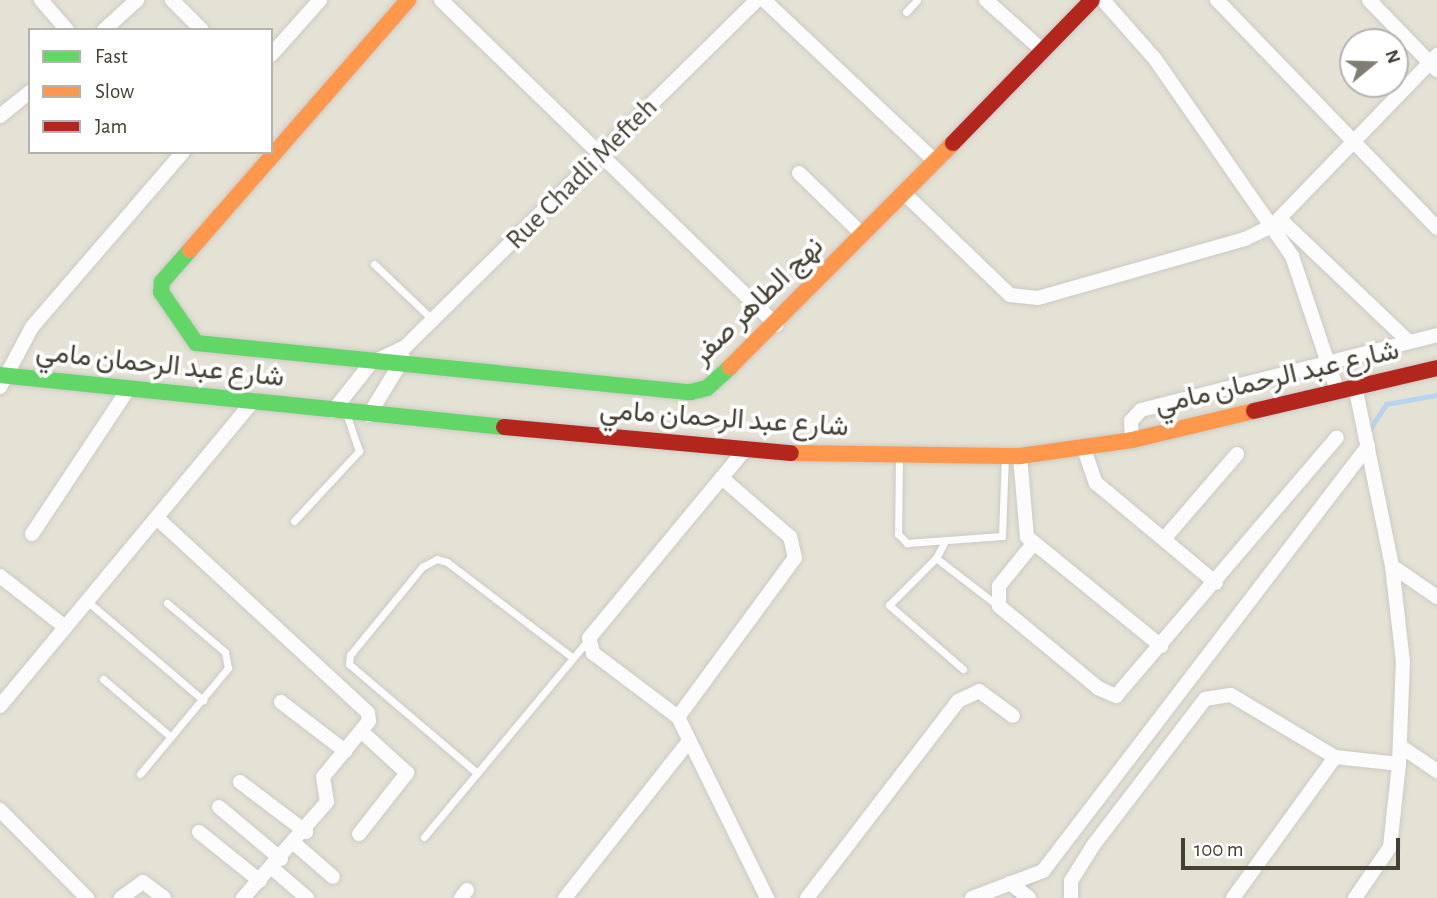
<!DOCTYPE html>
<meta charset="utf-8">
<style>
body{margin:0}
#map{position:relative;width:1437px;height:898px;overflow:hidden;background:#f0eee8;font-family:"Alegreya Sans",Vazirmatn,sans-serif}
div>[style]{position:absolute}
.residential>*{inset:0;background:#e4e1d5}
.stream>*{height:4.5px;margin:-2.25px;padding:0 2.25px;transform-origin:2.25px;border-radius:2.25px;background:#b7d3ee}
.roads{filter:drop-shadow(0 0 2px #cccac4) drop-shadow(0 0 2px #cccac4)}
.lane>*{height:7px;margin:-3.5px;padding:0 3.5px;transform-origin:3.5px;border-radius:3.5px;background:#fdfcfc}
.street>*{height:14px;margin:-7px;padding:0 7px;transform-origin:7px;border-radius:7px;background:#fdfcfc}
.fast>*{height:16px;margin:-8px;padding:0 8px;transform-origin:8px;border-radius:8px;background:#63d668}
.slow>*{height:16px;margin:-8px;padding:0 8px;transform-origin:8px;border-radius:8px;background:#ff974d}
.jam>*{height:16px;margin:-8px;padding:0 8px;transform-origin:8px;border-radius:8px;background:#b3261e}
span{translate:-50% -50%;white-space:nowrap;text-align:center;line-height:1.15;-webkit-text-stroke:7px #fff;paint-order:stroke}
.street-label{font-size:28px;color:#454034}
.legend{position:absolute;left:28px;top:28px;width:245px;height:126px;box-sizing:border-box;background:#fff;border:2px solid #b5b3ae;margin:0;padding:9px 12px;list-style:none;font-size:21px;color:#454034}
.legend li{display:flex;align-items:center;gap:14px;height:35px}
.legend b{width:35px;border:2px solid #b5b3ae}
.north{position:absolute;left:1339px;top:28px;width:70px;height:70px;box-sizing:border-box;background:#fff;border:2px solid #b5b3ae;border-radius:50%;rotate:71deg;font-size:19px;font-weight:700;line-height:28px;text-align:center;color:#454034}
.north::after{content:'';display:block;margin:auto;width:24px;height:32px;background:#817d73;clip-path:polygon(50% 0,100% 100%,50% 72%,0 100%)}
.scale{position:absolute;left:1181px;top:838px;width:219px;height:32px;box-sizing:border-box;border:4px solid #454034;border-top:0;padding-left:9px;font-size:21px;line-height:24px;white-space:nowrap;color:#454034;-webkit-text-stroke:5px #fff;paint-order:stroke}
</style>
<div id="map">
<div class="residential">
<i style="clip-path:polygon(evenodd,0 0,1437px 0,1437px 898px,0 898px,0 0,30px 30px,271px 30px,271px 152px,30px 152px,30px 30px,0 0,1353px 42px,1395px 42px,1395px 84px,1353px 84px,1353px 42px)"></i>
</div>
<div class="stream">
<i style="left:1368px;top:432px;width:33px;rotate:-57deg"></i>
<i style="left:1386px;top:404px;width:52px;rotate:-10deg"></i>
<i style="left:1014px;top:898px;width:28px;rotate:-44deg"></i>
</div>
<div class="roads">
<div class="lane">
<i style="left:906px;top:12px;width:16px;rotate:-47deg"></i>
<i style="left:374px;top:264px;width:81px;rotate:43.5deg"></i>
<i style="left:899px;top:456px;width:78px;rotate:90.7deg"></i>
<i style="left:898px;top:534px;width:13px;rotate:45deg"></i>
<i style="left:907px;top:543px;width:95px;rotate:-4.2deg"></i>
<i style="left:1002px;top:536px;width:80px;rotate:-87.9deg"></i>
<i style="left:294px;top:521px;width:96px;rotate:-47.1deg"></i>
<i style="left:359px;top:451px;width:40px;rotate:-108.9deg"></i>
<i style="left:944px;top:543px;width:17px;rotate:118deg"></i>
<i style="left:936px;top:558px;width:77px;rotate:37.6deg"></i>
<i style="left:936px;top:558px;width:66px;rotate:135deg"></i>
<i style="left:889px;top:605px;width:98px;rotate:40.9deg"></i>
<i style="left:87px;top:601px;width:153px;rotate:40.5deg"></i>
<i style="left:103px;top:679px;width:89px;rotate:40.5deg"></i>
<i style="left:477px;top:773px;width:168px;rotate:-139.6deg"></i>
<i style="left:349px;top:664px;width:9px;rotate:-84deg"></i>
<i style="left:350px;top:655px;width:114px;rotate:-50.7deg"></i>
<i style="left:422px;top:567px;width:17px;rotate:-28deg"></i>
<i style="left:437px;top:559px;width:10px;rotate:17deg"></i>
<i style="left:447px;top:562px;width:158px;rotate:37.3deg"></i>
<i style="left:140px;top:774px;width:138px;rotate:-50.3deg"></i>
<i style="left:228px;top:668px;width:16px;rotate:-101deg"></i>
<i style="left:225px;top:652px;width:76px;rotate:-139.8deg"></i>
<i style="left:424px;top:837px;width:258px;rotate:-50.2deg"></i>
</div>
<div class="street">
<i style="left:41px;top:0;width:40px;rotate:49deg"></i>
<i style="left:172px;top:0;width:42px;rotate:45deg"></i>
<i style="left:441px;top:0;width:467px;rotate:44.1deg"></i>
<i style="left:764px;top:0;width:235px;rotate:43.3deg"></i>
<i style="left:986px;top:0;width:76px;rotate:41.8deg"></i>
<i style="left:1103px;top:0;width:79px;rotate:48.6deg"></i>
<i style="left:1155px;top:59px;width:240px;rotate:55.2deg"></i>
<i style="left:1292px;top:256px;width:141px;rotate:71.4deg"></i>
<i style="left:1217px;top:0;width:317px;rotate:46deg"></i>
<i style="left:1369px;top:0;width:98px;rotate:45.8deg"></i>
<i style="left:104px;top:30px;width:45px;rotate:-42.3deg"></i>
<i style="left:271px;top:55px;width:74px;rotate:-48.3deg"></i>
<i style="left:0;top:116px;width:38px;rotate:-39deg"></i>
<i style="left:799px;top:173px;width:89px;rotate:44.1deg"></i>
<i style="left:904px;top:193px;width:147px;rotate:43.9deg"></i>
<i style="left:1010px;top:295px;width:28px;rotate:6deg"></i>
<i style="left:1038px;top:298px;width:215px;rotate:-15.9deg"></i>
<i style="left:1245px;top:239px;width:30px;rotate:-26deg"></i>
<i style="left:1272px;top:226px;width:238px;rotate:-46deg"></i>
<i style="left:1281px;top:220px;width:174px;rotate:43.6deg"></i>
<i style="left:0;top:387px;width:68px;rotate:-61.9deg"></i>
<i style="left:32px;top:327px;width:231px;rotate:-49.2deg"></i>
<i style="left:333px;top:411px;width:61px;rotate:-51.6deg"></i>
<i style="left:371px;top:363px;width:38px;rotate:-25deg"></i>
<i style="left:405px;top:347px;width:494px;rotate:-44.6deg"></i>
<i style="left:369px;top:415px;width:66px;rotate:-58.7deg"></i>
<i style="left:1132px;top:440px;width:19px;rotate:-93deg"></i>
<i style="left:1131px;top:421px;width:15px;rotate:-48deg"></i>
<i style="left:1141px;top:410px;width:305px;rotate:-14.2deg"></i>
<i style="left:1084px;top:449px;width:36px;rotate:71deg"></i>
<i style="left:1096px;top:483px;width:156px;rotate:39.8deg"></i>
<i style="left:743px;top:452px;width:241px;rotate:129.6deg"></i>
<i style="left:589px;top:638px;width:16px;rotate:75deg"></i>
<i style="left:593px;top:653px;width:106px;rotate:37deg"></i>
<i style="left:678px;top:717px;width:202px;rotate:63.8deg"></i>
<i style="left:1020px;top:456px;width:81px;rotate:85.1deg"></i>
<i style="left:1027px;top:537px;width:173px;rotate:39.1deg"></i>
<i style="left:157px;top:518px;width:287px;rotate:42.7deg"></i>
<i style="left:368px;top:713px;width:8px;rotate:83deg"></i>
<i style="left:369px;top:721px;width:72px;rotate:129.4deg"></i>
<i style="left:323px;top:777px;width:25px;rotate:81deg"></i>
<i style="left:327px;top:802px;width:128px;rotate:131.2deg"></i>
<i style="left:32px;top:534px;width:175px;rotate:-56.4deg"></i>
<i style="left:1164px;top:539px;width:112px;rotate:-49.3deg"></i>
<i style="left:1033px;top:544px;width:54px;rotate:129deg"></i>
<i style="left:999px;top:586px;width:20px;rotate:90deg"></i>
<i style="left:999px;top:606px;width:129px;rotate:39.6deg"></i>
<i style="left:1098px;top:688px;width:20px;rotate:24deg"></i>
<i style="left:1116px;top:696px;width:340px;rotate:-49.5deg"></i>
<i style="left:1392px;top:566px;width:55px;rotate:34.6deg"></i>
<i style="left:0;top:576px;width:83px;rotate:38.1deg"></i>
<i style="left:281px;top:702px;width:81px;rotate:37.4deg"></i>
<i style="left:0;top:706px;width:398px;rotate:-50.3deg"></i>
<i style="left:678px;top:717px;width:197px;rotate:-53.7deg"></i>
<i style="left:795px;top:558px;width:22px;rotate:-103deg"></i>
<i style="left:790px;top:537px;width:90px;rotate:-139.1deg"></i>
<i style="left:1400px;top:746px;width:45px;rotate:34deg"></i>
<i style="left:240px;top:782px;width:83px;rotate:37.1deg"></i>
<i style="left:219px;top:807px;width:81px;rotate:40deg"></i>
<i style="left:0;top:810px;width:124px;rotate:45.3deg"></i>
<i style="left:199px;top:832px;width:78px;rotate:38.8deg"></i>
<i style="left:359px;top:834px;width:78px;rotate:-51.8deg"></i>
<i style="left:407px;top:773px;width:62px;rotate:-137.6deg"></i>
<i style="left:295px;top:844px;width:50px;rotate:41deg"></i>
<i style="left:272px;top:868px;width:46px;rotate:40.6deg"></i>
<i style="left:1010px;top:883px;width:24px;rotate:38deg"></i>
<i style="left:121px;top:898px;width:27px;rotate:-36deg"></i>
<i style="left:143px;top:882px;width:26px;rotate:37deg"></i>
<i style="left:461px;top:898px;width:10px;rotate:-53deg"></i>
<i style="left:565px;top:898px;width:200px;rotate:-51.7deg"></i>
<i style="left:807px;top:898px;width:248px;rotate:-52.5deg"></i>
<i style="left:958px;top:701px;width:23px;rotate:-25deg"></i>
<i style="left:979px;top:691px;width:42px;rotate:36.3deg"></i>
<i style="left:972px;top:898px;width:76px;rotate:-20.8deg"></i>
<i style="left:1043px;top:871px;width:535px;rotate:-52.59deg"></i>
<i style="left:1071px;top:898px;width:17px;rotate:-90deg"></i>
<i style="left:1071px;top:881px;width:40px;rotate:-58deg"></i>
<i style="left:1092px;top:847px;width:186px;rotate:-52.6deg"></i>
<i style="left:1205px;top:699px;width:26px;rotate:-9deg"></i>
<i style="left:1231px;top:695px;width:121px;rotate:30.8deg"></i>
<i style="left:1335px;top:757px;width:64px;rotate:6.2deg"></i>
<i style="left:1399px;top:764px;width:102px;rotate:-87.8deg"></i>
<i style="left:1403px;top:662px;width:97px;rotate:-96.5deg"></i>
<i style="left:1392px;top:566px;width:185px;rotate:-101.6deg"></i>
<i style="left:1233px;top:898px;width:174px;rotate:-54.1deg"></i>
<i style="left:1355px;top:898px;width:62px;rotate:-55.5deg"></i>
<i style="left:1390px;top:847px;width:83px;rotate:-83.8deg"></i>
</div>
<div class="fast">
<i style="left:190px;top:250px;width:43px;rotate:131.2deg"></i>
<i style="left:162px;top:282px;width:10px;rotate:96deg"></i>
<i style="left:161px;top:292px;width:62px;rotate:55.5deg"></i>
<i style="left:196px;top:343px;width:497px;rotate:5.7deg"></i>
<i style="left:691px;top:392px;width:16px;rotate:-14deg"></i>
<i style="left:707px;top:388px;width:31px;rotate:-42deg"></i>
<i style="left:0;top:375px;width:507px;rotate:5.89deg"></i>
</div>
<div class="slow">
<i style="left:190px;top:250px;width:332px;rotate:-48.9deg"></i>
<i style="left:730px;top:367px;width:316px;rotate:-45.1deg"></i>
<i style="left:791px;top:453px;width:229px;rotate:0.8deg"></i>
<i style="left:1020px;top:456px;width:113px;rotate:-8.1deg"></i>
<i style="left:1132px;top:440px;width:125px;rotate:-13.4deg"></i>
</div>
<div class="jam">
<i style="left:953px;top:143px;width:199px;rotate:-45.8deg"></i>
<i style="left:1254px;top:411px;width:188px;rotate:-13.2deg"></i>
<i style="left:504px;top:427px;width:288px;rotate:5.2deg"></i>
</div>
</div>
<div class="street-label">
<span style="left:582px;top:174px;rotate:-45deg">Rue Chadli Mefteh</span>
<span style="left:758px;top:301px;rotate:-44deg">نهج الطاهر صفر</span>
<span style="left:160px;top:365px;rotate:6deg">شارع عبد الرحمان مامي</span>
<span style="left:1277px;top:378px;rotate:-13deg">شارع عبد الرحمان مامي</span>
<span style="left:724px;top:419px;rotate:4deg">شارع عبد الرحمان مامي</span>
</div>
<ul class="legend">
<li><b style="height:9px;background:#63d668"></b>Fast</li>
<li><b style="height:9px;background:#ff974d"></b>Slow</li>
<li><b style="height:9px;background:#b3261e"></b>Jam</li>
</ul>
<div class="north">N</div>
<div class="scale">100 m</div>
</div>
